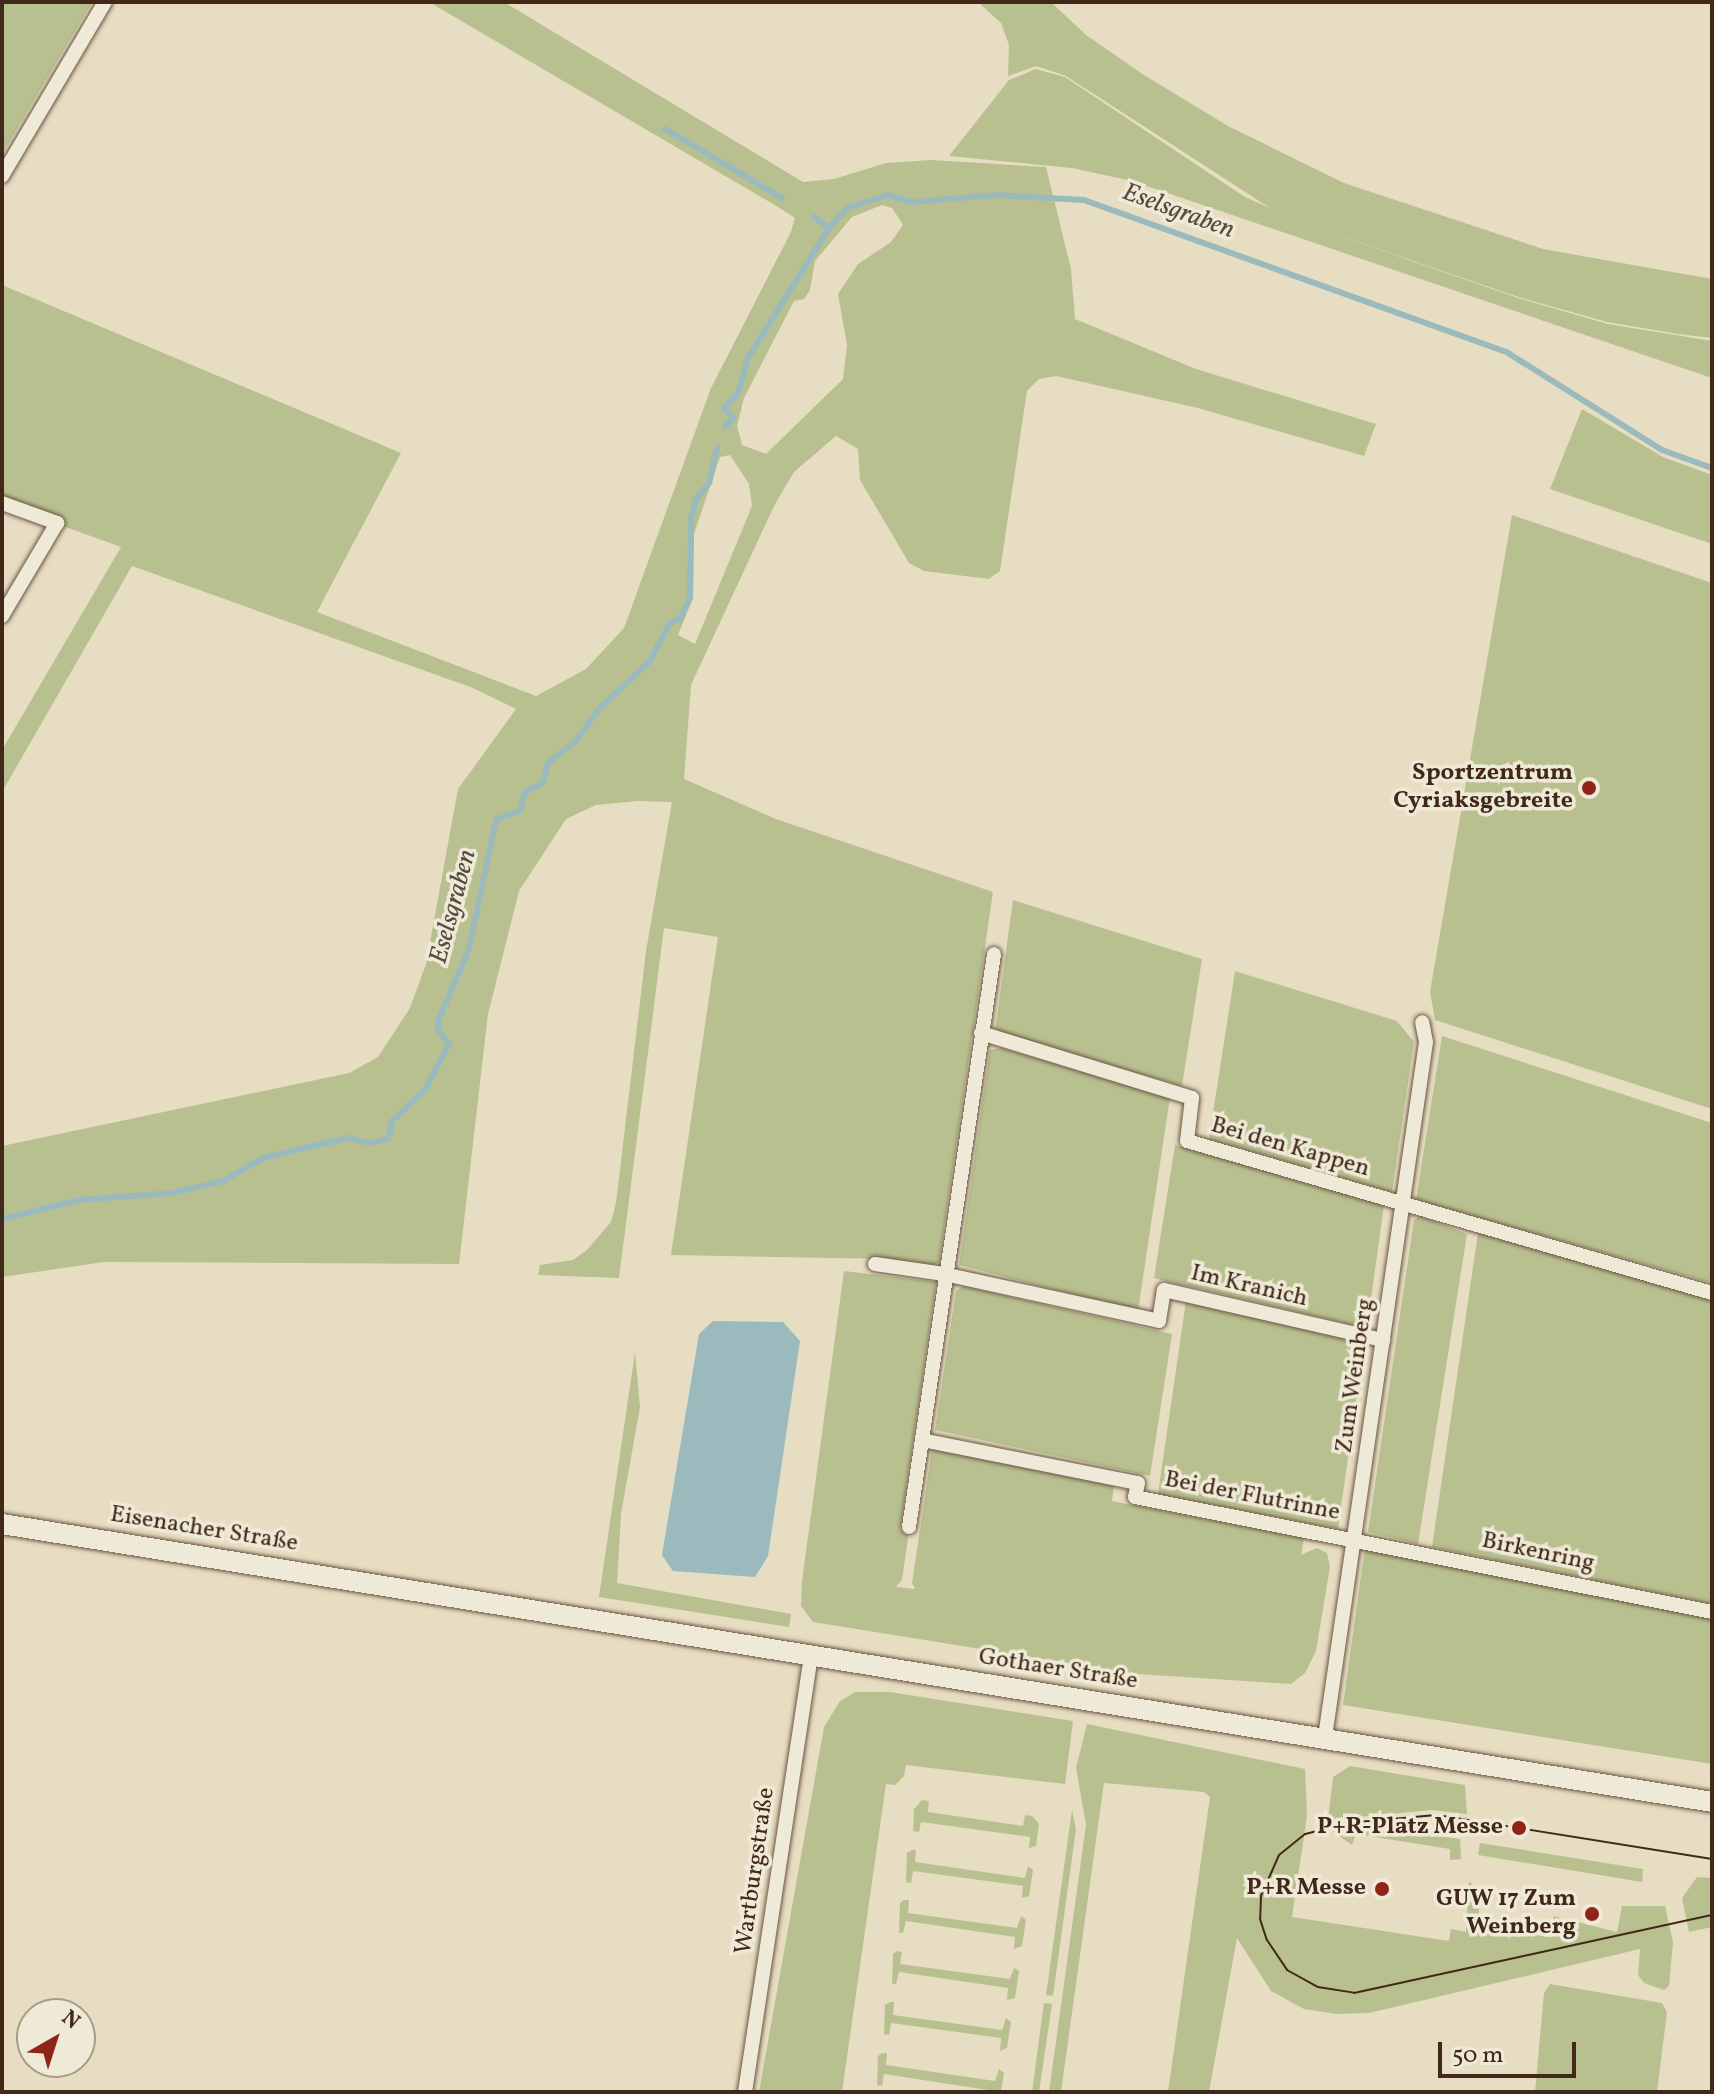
<!DOCTYPE html>
<meta charset="utf-8">
<style>
body{margin:0}
#map{position:relative;width:1714px;height:2094px;overflow:hidden;background:#e7ddc2;font-family:Vollkorn,serif}
div>[style]{position:absolute}
.green>*{inset:0;background:#b9c090}
.water>*{inset:0;background:#9ababd}
.stream>*{height:6px;margin:-3px;padding:0 3px;transform-origin:3px;border-radius:3px;background:#9ababd}
.roads{filter:drop-shadow(0 0 2px #6a5542) drop-shadow(0 0 2px #6a5542)}
.minor>*{height:14px;margin:-7px;padding:0 7px;transform-origin:7px;border-radius:7px;background:#efe9d7}
.secondary>*{height:20px;margin:-10px;padding:0 10px;transform-origin:10px;border-radius:10px;background:#efe9d7}
.tram>*{height:2px;margin:-1px;padding:0 1px;transform-origin:1px;border-radius:1px;background:#412818}
.dots>*{width:22px;height:22px;translate:-50% -50%;box-sizing:border-box;border:4px solid #efe9d7;border-radius:50%}
span{translate:-50% -50%;white-space:nowrap;text-align:center;line-height:1.15;-webkit-text-stroke:7px #efe9d7;paint-order:stroke}
.poi-label{font-size:24px;color:#412818;font-weight:700}
.right{translate:-100% -50%;text-align:right}
.street-label{font-size:24px;color:#412818}
.water-label{font-size:26px;color:#574c41;font-style:italic}
.frame{position:absolute;inset:0;border:4px solid #412818;pointer-events:none}
.north{position:absolute;left:16px;top:1998px;width:80px;height:80px;box-sizing:border-box;background:#efe9d7;border:2px solid #a99c8b;border-radius:50%;rotate:39deg;font-size:22px;font-weight:700;line-height:32px;text-align:center;color:#412818}
.north::after{content:'';display:block;margin:auto;width:28px;height:36px;background:#8f2418;clip-path:polygon(50% 0,100% 100%,50% 72%,0 100%)}
.scale{position:absolute;left:1438px;top:2042px;width:138px;height:36px;box-sizing:border-box;border:4px solid #412818;border-top:0;padding-left:10px;font-size:24px;line-height:28px;white-space:nowrap;color:#412818;-webkit-text-stroke:6px #efe9d7;paint-order:stroke}
</style>
<div id="map">
<div class="green">
<i style="clip-path:polygon(2px 2px,92px 2px,2px 154px)"></i>
<i style="clip-path:polygon(evenodd,429px 2px,504px 2px,803px 182px,834px 179px,886px 163px,931px 160px,1046px 167px,1071px 269px,1075px 319px,1196px 369px,1376px 424px,1364px 456px,1198px 408px,1056px 376px,1039px 379px,1027px 391px,1000px 571px,989px 579px,924px 571px,909px 563px,860px 480px,858px 449px,836px 436px,794px 472px,774px 506px,691px 685px,684px 779px,776px 819px,993px 892px,939px 1262px,933px 1265px,889px 1259px,671px 1255px,718px 937px,664px 928px,619px 1278px,538px 1275px,540px 1265px,573px 1260px,587px 1250px,611px 1222px,616px 1203px,646px 951px,672px 802px,638px 801px,596px 805px,566px 819px,519px 891px,488px 1014px,459px 1264px,104px 1262px,2px 1277px,2px 1146px,349px 1073px,378px 1057px,410px 1008px,426px 964px,458px 789px,516px 709px,473px 688px,132px 566px,2px 792px,2px 750px,121px 547px,2px 504px,2px 285px,401px 453px,317px 612px,536px 696px,586px 669px,624px 628px,711px 388px,791px 232px,795px 218px,778px 207px,429px 2px,882px 205px,892px 208px,903px 225px,891px 242px,858px 264px,838px 294px,847px 345px,843px 379px,766px 454px,742px 445px,737px 426px,744px 398px,794px 301px,804px 299px,810px 290px,815px 261px,852px 217px,882px 205px,429px 2px,730px 455px,749px 484px,752px 506px,695px 644px,678px 635px,693px 598px,694px 534px,720px 457px,730px 455px)"></i>
<i style="clip-path:polygon(978px 2px,1051px 2px,1086px 35px,1144px 75px,1228px 126px,1344px 183px,1543px 249px,1712px 279px,1712px 338px,1678px 334px,1607px 322px,1518px 297px,1300px 222px,1518px 298px,1608px 324px,1712px 341px,1712px 378px,1132px 181px,1072px 168px,949px 156px,1009px 80px,1036px 69px,1065px 77px,1245px 197px,1270px 208px,1066px 76px,1036px 66px,1008px 76px,1009px 45px,1001px 23px)"></i>
<i style="clip-path:polygon(1582px 409px,1663px 457px,1712px 475px,1712px 544px,1550px 489px)"></i>
<i style="clip-path:polygon(1512px 515px,1712px 583px,1712px 1109px,1435px 1020px,1430px 992px)"></i>
<i style="clip-path:polygon(1013px 900px,1202px 959px,1182px 1086px,995px 1031px)"></i>
<i style="clip-path:polygon(1235px 971px,1397px 1021px,1414px 1042px,1392px 1192px,1209px 1139px)"></i>
<i style="clip-path:polygon(1442px 1036px,1712px 1123px,1712px 1283px,1416px 1200px)"></i>
<i style="clip-path:polygon(1001px 1048px,1170px 1097px,1138px 1311px,959px 1265px,990px 1050px)"></i>
<i style="clip-path:polygon(1175px 1145px,1384px 1205px,1367px 1328px,1154px 1278px)"></i>
<i style="clip-path:polygon(1420px 1216px,1467px 1234px,1418px 1544px,1368px 1532px,1414px 1220px)"></i>
<i style="clip-path:polygon(1478px 1233px,1712px 1299px,1712px 1604px,1432px 1547px)"></i>
<i style="clip-path:polygon(844px 1271px,936px 1282px,900px 1529px,909px 1531px,902px 1580px,896px 1587px,915px 1589px,912px 1583px,932px 1449px,1114px 1484px,1112px 1501px,1304px 1538px,1301px 1555px,1317px 1548px,1327px 1553px,1330px 1567px,1316px 1651px,1305px 1673px,1291px 1684px,1137px 1674px,813px 1622px,801px 1606px,802px 1581px)"></i>
<i style="clip-path:polygon(963px 1286px,1172px 1334px,1150px 1476px,935px 1430px,956px 1291px)"></i>
<i style="clip-path:polygon(1186px 1301px,1364px 1343px,1338px 1529px,1158px 1494px)"></i>
<i style="clip-path:polygon(635px 1352px,640px 1407px,621px 1514px,617px 1583px,791px 1614px,789px 1627px,599px 1597px)"></i>
<i style="clip-path:polygon(1365px 1547px,1712px 1618px,1712px 1764px,1343px 1705px)"></i>
<i style="clip-path:polygon(855px 1692px,890px 1692px,1073px 1721px,1065px 1784px,906px 1765px,904px 1776px,895px 1785px,886px 1784px,842px 2092px,759px 2092px,824px 1727px,840px 1701px)"></i>
<i style="clip-path:polygon(1087px 1724px,1305px 1769px,1307px 1816px,1292px 1917px,1449px 1941px,1451px 1929px,1466px 1932px,1469px 1881px,1481px 1894px,1477px 1927px,1550px 1937px,1554px 1916px,1617px 1932px,1622px 1906px,1665px 1906px,1673px 1942px,1669px 1986px,1664px 1990px,1644px 1983px,1638px 1975px,1640px 1949px,1369px 2013px,1336px 2014px,1304px 2009px,1271px 1991px,1237px 1938px,1209px 2092px,1168px 2092px,1210px 1797px,1204px 1792px,1104px 1783px,1061px 2092px,1049px 2092px,1086px 1825px,1076px 1768px)"></i>
<i style="clip-path:polygon(1350px 1766px,1465px 1785px,1467px 1814px,1432px 1810px,1328px 1820px,1333px 1777px)"></i>
<i style="clip-path:polygon(922px 1800px,929px 1801px,928px 1812px,1023px 1826px,1025px 1815px,1032px 1816px,1039px 1824px,1036px 1846px,1029px 1848px,1030px 1837px,921px 1822px,919px 1832px,913px 1831px,914px 1809px)"></i>
<i style="clip-path:polygon(1072px 1810px,1076px 1829px,1053px 1996px,1046px 1995px)"></i>
<i style="clip-path:polygon(1359px 1826px,1460px 1839px,1461px 1859px,1450px 1860px,1450px 1849px,1356px 1834px,1352px 1845px,1332px 1831px)"></i>
<i style="clip-path:polygon(1480px 1843px,1643px 1869px,1642px 1882px,1478px 1855px)"></i>
<i style="clip-path:polygon(912px 1850px,916px 1850px,915px 1862px,1025px 1878px,1028px 1866px,1033px 1870px,1029px 1896px,1022px 1898px,1023px 1886px,913px 1871px,911px 1883px,906px 1882px,907px 1853px)"></i>
<i style="clip-path:polygon(1697px 1877px,1712px 1878px,1712px 1927px,1689px 1932px,1682px 1898px)"></i>
<i style="clip-path:polygon(904px 1900px,909px 1900px,908px 1913px,1017px 1928px,1021px 1916px,1026px 1920px,1022px 1946px,1014px 1949px,1015px 1937px,906px 1921px,903px 1933px,899px 1933px,900px 1903px)"></i>
<i style="clip-path:polygon(897px 1951px,902px 1952px,900px 1964px,1010px 1979px,1014px 1968px,1019px 1971px,1015px 1998px,1007px 2000px,1008px 1988px,899px 1972px,896px 1984px,892px 1984px,893px 1954px)"></i>
<i style="clip-path:polygon(1550px 1984px,1662px 2003px,1667px 2012px,1657px 2092px,1535px 2092px,1544px 1993px)"></i>
<i style="clip-path:polygon(890px 2002px,894px 2002px,893px 2015px,1002px 2030px,1006px 2018px,1011px 2022px,1007px 2048px,1000px 2051px,1001px 2038px,891px 2023px,889px 2035px,884px 2034px,885px 2005px)"></i>
<i style="clip-path:polygon(1044px 2003px,1052px 2004px,1039px 2092px,1032px 2092px)"></i>
<i style="clip-path:polygon(882px 2053px,887px 2053px,886px 2065px,995px 2081px,999px 2069px,1004px 2073px,1001px 2092px,884px 2074px,882px 2086px,877px 2085px,878px 2056px)"></i>
</div>
<div class="water">
<i style="clip-path:polygon(713px 1321px,783px 1322px,800px 1341px,768px 1556px,755px 1577px,673px 1571px,662px 1555px,699px 1334px)"></i>
</div>
<div class="stream">
<i style="left:665px;top:129px;width:136px;rotate:30.5deg"></i>
<i style="left:814px;top:217px;width:19px;rotate:36deg"></i>
<i style="left:725px;top:426px;width:11px;rotate:-41deg"></i>
<i style="left:733px;top:419px;width:14px;rotate:-129deg"></i>
<i style="left:724px;top:408px;width:21px;rotate:-47deg"></i>
<i style="left:738px;top:393px;width:36px;rotate:-74deg"></i>
<i style="left:748px;top:358px;width:153px;rotate:-58.1deg"></i>
<i style="left:829px;top:228px;width:27px;rotate:-48deg"></i>
<i style="left:847px;top:208px;width:43px;rotate:-17.6deg"></i>
<i style="left:888px;top:195px;width:26px;rotate:16deg"></i>
<i style="left:913px;top:202px;width:83px;rotate:-4.8deg"></i>
<i style="left:996px;top:195px;width:88px;rotate:3.3deg"></i>
<i style="left:1084px;top:200px;width:451px;rotate:19.8deg"></i>
<i style="left:1508px;top:353px;width:182px;rotate:32.2deg"></i>
<i style="left:1662px;top:450px;width:53px;rotate:19.8deg"></i>
<i style="left:2px;top:1219px;width:79px;rotate:-13.9deg"></i>
<i style="left:79px;top:1200px;width:93px;rotate:-4.3deg"></i>
<i style="left:172px;top:1193px;width:52px;rotate:-13.2deg"></i>
<i style="left:223px;top:1181px;width:46px;rotate:-29.9deg"></i>
<i style="left:263px;top:1158px;width:46px;rotate:-13.7deg"></i>
<i style="left:308px;top:1147px;width:41px;rotate:-12.7deg"></i>
<i style="left:348px;top:1138px;width:23px;rotate:13deg"></i>
<i style="left:370px;top:1143px;width:18px;rotate:-13deg"></i>
<i style="left:388px;top:1139px;width:18px;rotate:-77deg"></i>
<i style="left:392px;top:1121px;width:45px;rotate:-43.2deg"></i>
<i style="left:425px;top:1090px;width:52px;rotate:-62.4deg"></i>
<i style="left:449px;top:1044px;width:18px;rotate:-128deg"></i>
<i style="left:438px;top:1030px;width:11px;rotate:-85deg"></i>
<i style="left:439px;top:1019px;width:76px;rotate:-66.8deg"></i>
<i style="left:469px;top:949px;width:132px;rotate:-78.2deg"></i>
<i style="left:496px;top:820px;width:26px;rotate:-21deg"></i>
<i style="left:520px;top:811px;width:20px;rotate:-75deg"></i>
<i style="left:525px;top:792px;width:20px;rotate:-27deg"></i>
<i style="left:543px;top:783px;width:21px;rotate:-76deg"></i>
<i style="left:548px;top:763px;width:34px;rotate:-38deg"></i>
<i style="left:575px;top:742px;width:41px;rotate:-54deg"></i>
<i style="left:599px;top:709px;width:69px;rotate:-43.2deg"></i>
<i style="left:649px;top:662px;width:44px;rotate:-61.7deg"></i>
<i style="left:670px;top:623px;width:11px;rotate:-22deg"></i>
<i style="left:680px;top:619px;width:23px;rotate:-65deg"></i>
<i style="left:690px;top:598px;width:80px;rotate:-89.3deg"></i>
<i style="left:691px;top:518px;width:20px;rotate:-75deg"></i>
<i style="left:696px;top:499px;width:21px;rotate:-51deg"></i>
<i style="left:709px;top:483px;width:36px;rotate:-77deg"></i>
</div>
<div class="roads">
<div class="minor">
<i style="left:2px;top:176px;width:202px;rotate:-59.4deg"></i>
<i style="left:2px;top:503px;width:59px;rotate:20deg"></i>
<i style="left:57px;top:523px;width:108px;rotate:120.6deg"></i>
<i style="left:981px;top:1033px;width:221px;rotate:17.1deg"></i>
<i style="left:1192px;top:1098px;width:43px;rotate:96.6deg"></i>
<i style="left:1187px;top:1141px;width:547px;rotate:16.15deg"></i>
<i style="left:875px;top:1264px;width:70px;rotate:8.2deg"></i>
<i style="left:944px;top:1274px;width:220px;rotate:12.3deg"></i>
<i style="left:1159px;top:1321px;width:31px;rotate:-81deg"></i>
<i style="left:1164px;top:1290px;width:225px;rotate:12.9deg"></i>
<i style="left:922px;top:1440px;width:220px;rotate:11.3deg"></i>
<i style="left:1138px;top:1483px;width:14px;rotate:102deg"></i>
<i style="left:1135px;top:1497px;width:588px;rotate:11.27deg"></i>
<i style="left:909px;top:1527px;width:579px;rotate:-81.56deg"></i>
<i style="left:1325px;top:1737px;width:702px;rotate:-81.73deg"></i>
<i style="left:1426px;top:1042px;width:20px;rotate:-101deg"></i>
<i style="left:745px;top:2092px;width:440px;rotate:-81.4deg"></i>
</div>
<div class="secondary">
<i style="left:2px;top:1524px;width:1732px;rotate:9.23deg"></i>
</div>
</div>
<div class="tram">
<i style="left:1712px;top:1859px;width:279px;rotate:-170.9deg"></i>
<i style="left:1436px;top:1815px;width:89px;rotate:174.9deg"></i>
<i style="left:1347px;top:1823px;width:43px;rotate:165.3deg"></i>
<i style="left:1305px;top:1834px;width:33px;rotate:141deg"></i>
<i style="left:1279px;top:1855px;width:45px;rotate:113.7deg"></i>
<i style="left:1261px;top:1896px;width:23px;rotate:92deg"></i>
<i style="left:1260px;top:1919px;width:22px;rotate:72deg"></i>
<i style="left:1267px;top:1940px;width:36px;rotate:56deg"></i>
<i style="left:1287px;top:1970px;width:35px;rotate:29deg"></i>
<i style="left:1318px;top:1987px;width:36px;rotate:9deg"></i>
<i style="left:1354px;top:1993px;width:366px;rotate:-12.3deg"></i>
</div>
<div class="dots">
<i style="left:1589px;top:788px;background:#8f2418"></i>
<i style="left:1519px;top:1828px;background:#8f2418"></i>
<i style="left:1382px;top:1889px;background:#8f2418"></i>
<i style="left:1592px;top:1914px;background:#8f2418"></i>
</div>
<div class="poi-label">
<span class="right" style="left:1573px;top:788px">Sportzentrum<br>Cyriaksgebreite</span>
<span class="right" style="left:1503px;top:1828px">P+R-Platz Messe</span>
<span class="right" style="left:1366px;top:1889px">P+R Messe</span>
<span class="right" style="left:1576px;top:1914px">GUW 17 Zum<br>Weinberg</span>
</div>
<div class="street-label">
<span style="left:1290px;top:1148px;rotate:16deg">Bei den Kappen</span>
<span style="left:1249px;top:1287px;rotate:13deg">Im Kranich</span>
<span style="left:1356px;top:1376px;rotate:-82deg">Zum Weinberg</span>
<span style="left:1252px;top:1497px;rotate:11deg">Bei der Flutrinne</span>
<span style="left:204px;top:1530px;rotate:9deg">Eisenacher Straße</span>
<span style="left:1538px;top:1553px;rotate:12deg">Birkenring</span>
<span style="left:1058px;top:1670px;rotate:9deg">Gothaer Straße</span>
<span style="left:756px;top:1871px;rotate:-82deg">Wartburgstraße</span>
</div>
<div class="water-label">
<span style="left:1178px;top:212px;rotate:20deg">Eselsgraben</span>
<span style="left:454px;top:907px;rotate:-75deg">Eselsgraben</span>
</div>
<div class="frame"></div>
<div class="north">N</div>
<div class="scale">50 m</div>
</div>
